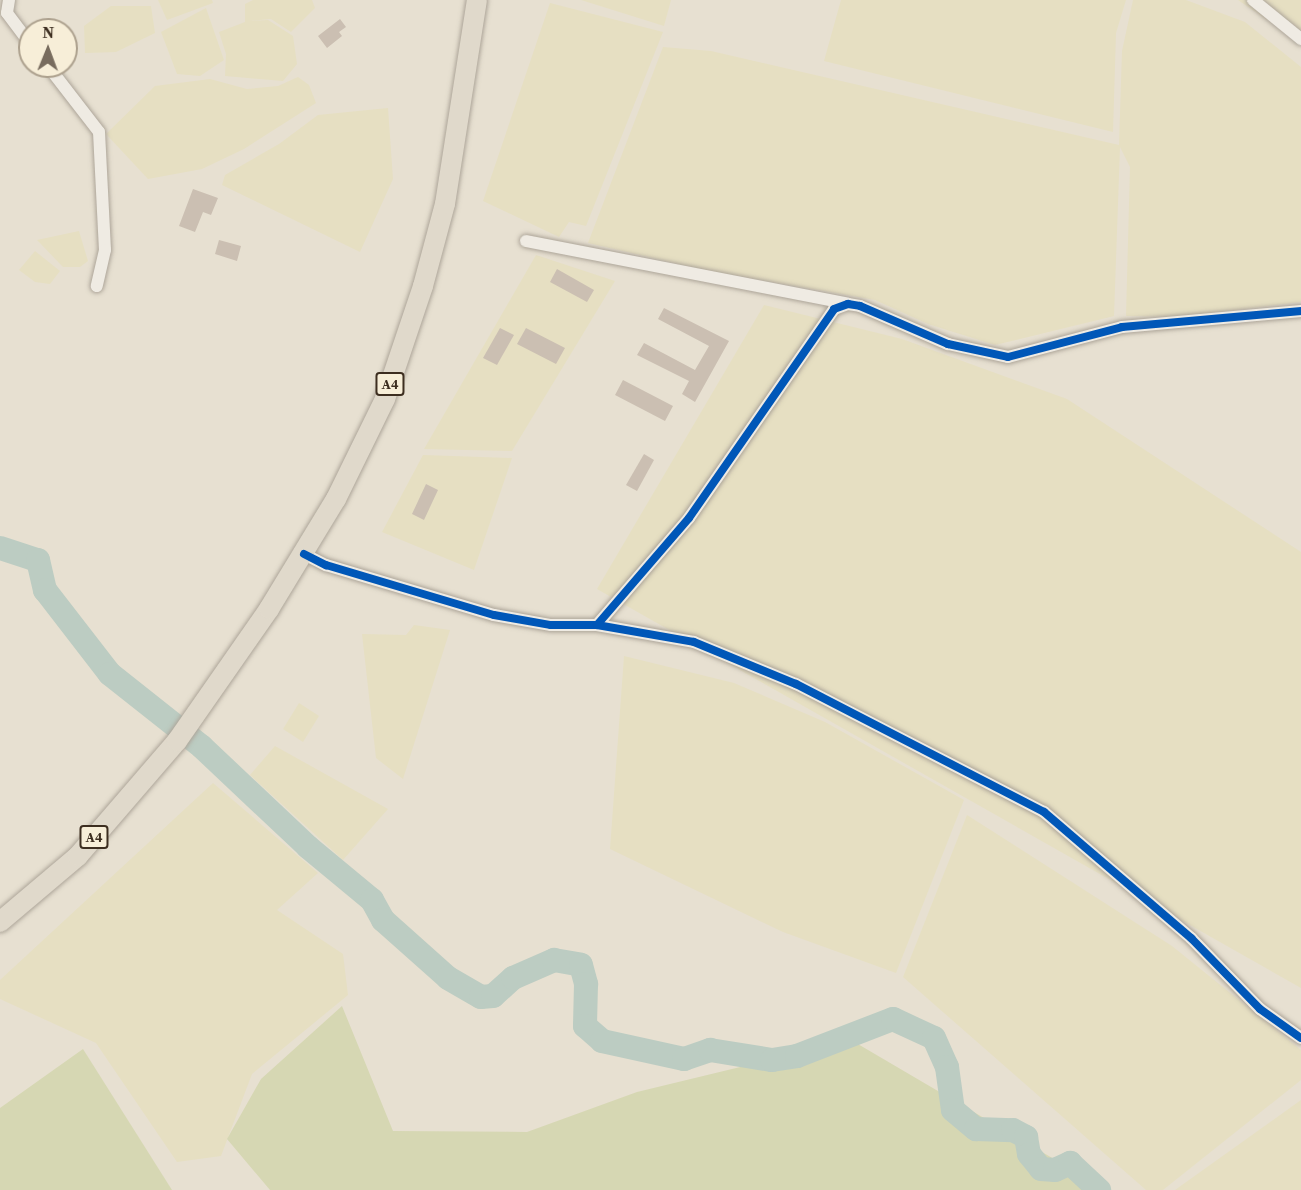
<!DOCTYPE html>
<style>
body{margin:0}
#map{position:relative;width:1301px;height:1190px;overflow:hidden;background:#e7e0d1;font-family:"Source Serif 4",serif}
div>[style]{position:absolute}
.farmland>*{inset:0;background:#e6dfc2}
.green>*{inset:0;background:#d6d7b3}
.river>*{height:24px;margin:-12px;padding:0 12px;transform-origin:12px;border-radius:12px;background:#bcccc2}
.building>*{inset:0;background:#cbbfb2}
.roads{filter:drop-shadow(0 0 2px #ada599) drop-shadow(0 0 2px #ada599)}
.minor>*{height:12px;margin:-6px;padding:0 6px;transform-origin:6px;border-radius:6px;background:#efebe3}
.trunk>*{height:20px;margin:-10px;padding:0 10px;transform-origin:10px;border-radius:10px;background:#e0d9cb}
.cycleway>*{height:8px;margin:-4px;padding:0 4px;transform-origin:4px;border-radius:4px;background:#0057b8}
span{translate:-50% -50%;white-space:nowrap;text-align:center;line-height:1.15;-webkit-text-stroke:6px #f7eed8;paint-order:stroke}
.shield-label span{padding:2px 4px;background:#f7eed8;border:2px solid;border-radius:4px;-webkit-text-stroke-width:0}
.shield-label{font-size:14px;color:#3d2e20;font-weight:700}
.north{position:absolute;left:18px;top:18px;width:60px;height:60px;box-sizing:border-box;background:#f7eed8;border:2px solid #ada18e;border-radius:50%;rotate:1deg;font-size:16px;font-weight:700;line-height:24px;text-align:center;color:#3d2e20}
.north::after{content:'';display:block;margin:auto;width:21px;height:27px;background:#786c5e;clip-path:polygon(50% 0,100% 100%,50% 72%,0 100%)}
</style>
<div id="map">
<div class="farmland">
<i style="clip-path:polygon(158px 0,212px 0,213px 3px,167px 20px)"></i>
<i style="clip-path:polygon(253px 0,312px 0,315px 8px,291px 32px,271px 19px,249px 21px,268px 20px,293px 36px,297px 64px,283px 81px,225px 76px,226px 54px,219px 32px,245px 22px,245px 4px)"></i>
<i style="clip-path:polygon(581px 0,671px 0,664px 26px)"></i>
<i style="clip-path:polygon(841px 0,1126px 0,1116px 33px,1113px 132px,824px 61px)"></i>
<i style="clip-path:polygon(1133px 0,1186px 0,1245px 22px,1301px 67px,1301px 302px,1179px 317px,1126px 316px,1130px 167px,1120px 147px,1114px 316px,995px 345px,928px 324px,875px 300px,709px 271px,588px 243px,663px 47px,711px 51px,1119px 145px,1122px 51px)"></i>
<i style="clip-path:polygon(1238px 0,1301px 0,1301px 40px,1267px 20px)"></i>
<i style="clip-path:polygon(550px 3px,663px 32px,586px 226px,569px 222px,559px 237px,483px 201px)"></i>
<i style="clip-path:polygon(111px 6px,151px 6px,155px 33px,116px 52px,85px 53px,84px 26px)"></i>
<i style="clip-path:polygon(206px 8px,224px 60px,200px 76px,177px 74px,161px 32px)"></i>
<i style="clip-path:polygon(298px 77px,309px 85px,316px 103px,244px 149px,202px 169px,148px 179px,106px 134px,155px 86px,210px 79px,247px 89px,278px 86px)"></i>
<i style="clip-path:polygon(388px 108px,393px 179px,360px 252px,222px 185px,225px 175px,279px 144px,318px 115px)"></i>
<i style="clip-path:polygon(79px 231px,88px 261px,80px 267px,63px 267px,37px 240px)"></i>
<i style="clip-path:polygon(35px 251px,60px 271px,50px 284px,35px 282px,19px 270px)"></i>
<i style="clip-path:polygon(536px 255px,615px 281px,512px 451px,424px 449px)"></i>
<i style="clip-path:polygon(764px 305px,902px 339px,1067px 399px,1301px 552px,1301px 988px,597px 589px)"></i>
<i style="clip-path:polygon(423px 455px,512px 458px,474px 570px,382px 532px)"></i>
<i style="clip-path:polygon(414px 625px,450px 630px,403px 779px,376px 758px,362px 634px,406px 635px)"></i>
<i style="clip-path:polygon(624px 656px,734px 683px,825px 722px,964px 800px,896px 973px,783px 932px,610px 849px)"></i>
<i style="clip-path:polygon(299px 703px,319px 716px,303px 742px,283px 729px)"></i>
<i style="clip-path:polygon(275px 746px,388px 809px,343px 860px,250px 775px)"></i>
<i style="clip-path:polygon(213px 783px,318px 873px,277px 910px,343px 954px,348px 995px,252px 1074px,221px 1156px,177px 1162px,96px 1043px,0 999px,0 980px)"></i>
<i style="clip-path:polygon(967px 815px,1172px 946px,1301px 1050px,1301px 1080px,1163px 1190px,1146px 1190px,903px 977px)"></i>
<i style="clip-path:polygon(1301px 1100px,1301px 1190px,1175px 1190px)"></i>
</div>
<div class="green">
<i style="clip-path:polygon(342px 1006px,393px 1131px,527px 1132px,637px 1092px,851px 1040px,1071px 1169px,1084px 1190px,270px 1190px,227px 1139px,261px 1079px)"></i>
<i style="clip-path:polygon(83px 1049px,172px 1190px,0 1190px,0 1108px)"></i>
</div>
<div class="river">
<i style="left:0;top:548px;width:40px;rotate:18deg"></i>
<i style="left:38px;top:560px;width:31px;rotate:77deg"></i>
<i style="left:45px;top:590px;width:106px;rotate:52.3deg"></i>
<i style="left:110px;top:674px;width:117px;rotate:38.4deg"></i>
<i style="left:202px;top:747px;width:146px;rotate:43.3deg"></i>
<i style="left:308px;top:847px;width:83px;rotate:39.6deg"></i>
<i style="left:372px;top:900px;width:23px;rotate:61deg"></i>
<i style="left:383px;top:920px;width:87px;rotate:41.7deg"></i>
<i style="left:448px;top:978px;width:38px;rotate:30deg"></i>
<i style="left:481px;top:997px;width:12px;rotate:-5deg"></i>
<i style="left:493px;top:996px;width:27px;rotate:-42deg"></i>
<i style="left:513px;top:978px;width:45px;rotate:-23.7deg"></i>
<i style="left:554px;top:960px;width:27px;rotate:10deg"></i>
<i style="left:581px;top:965px;width:20px;rotate:75deg"></i>
<i style="left:586px;top:984px;width:42px;rotate:91.4deg"></i>
<i style="left:585px;top:1026px;width:23px;rotate:41deg"></i>
<i style="left:602px;top:1041px;width:84px;rotate:12.4deg"></i>
<i style="left:684px;top:1059px;width:28px;rotate:-19deg"></i>
<i style="left:710px;top:1050px;width:63px;rotate:9.2deg"></i>
<i style="left:772px;top:1060px;width:25px;rotate:-9deg"></i>
<i style="left:797px;top:1056px;width:103px;rotate:-21.1deg"></i>
<i style="left:893px;top:1019px;width:45px;rotate:24.9deg"></i>
<i style="left:934px;top:1038px;width:32px;rotate:66deg"></i>
<i style="left:947px;top:1067px;width:43px;rotate:82.1deg"></i>
<i style="left:953px;top:1110px;width:30px;rotate:40deg"></i>
<i style="left:976px;top:1129px;width:37px;rotate:2deg"></i>
<i style="left:1013px;top:1130px;width:15px;rotate:28deg"></i>
<i style="left:1026px;top:1137px;width:17px;rotate:80deg"></i>
<i style="left:1029px;top:1154px;width:19px;rotate:51deg"></i>
<i style="left:1041px;top:1169px;width:14px;rotate:4deg"></i>
<i style="left:1055px;top:1170px;width:17px;rotate:-25deg"></i>
<i style="left:1070px;top:1163px;width:40px;rotate:43deg"></i>
</div>
<div class="building">
<i style="clip-path:polygon(340px 19px,346px 27px,339px 32px,342px 36px,327px 48px,318px 36px)"></i>
<i style="clip-path:polygon(193px 189px,218px 198px,211px 215px,203px 212px,195px 232px,179px 226px)"></i>
<i style="clip-path:polygon(219px 240px,241px 246px,237px 261px,215px 254px)"></i>
<i style="clip-path:polygon(557px 269px,594px 290px,587px 302px,550px 282px)"></i>
<i style="clip-path:polygon(664px 308px,729px 341px,695px 402px,682px 394px,689px 381px,637px 355px,644px 343px,695px 370px,709px 346px,658px 319px)"></i>
<i style="clip-path:polygon(500px 328px,514px 335px,497px 365px,483px 358px)"></i>
<i style="clip-path:polygon(526px 328px,565px 348px,556px 364px,517px 344px)"></i>
<i style="clip-path:polygon(623px 380px,673px 406px,665px 421px,615px 395px)"></i>
<i style="clip-path:polygon(644px 454px,654px 460px,637px 491px,626px 485px)"></i>
<i style="clip-path:polygon(426px 484px,438px 490px,424px 520px,412px 514px)"></i>
</div>
<div class="roads">
<div class="minor">
<i style="left:9px;top:0;width:13px;rotate:99deg"></i>
<i style="left:7px;top:13px;width:38px;rotate:53deg"></i>
<i style="left:1253px;top:0;width:62px;rotate:39.1deg"></i>
<i style="left:48px;top:66px;width:83px;rotate:52.3deg"></i>
<i style="left:99px;top:132px;width:118px;rotate:87.1deg"></i>
<i style="left:105px;top:250px;width:37px;rotate:103deg"></i>
<i style="left:526px;top:241px;width:326px;rotate:11deg"></i>
<i style="left:304px;top:554px;width:25px;rotate:27deg"></i>
<i style="left:326px;top:565px;width:175px;rotate:16.6deg"></i>
<i style="left:494px;top:615px;width:58px;rotate:10deg"></i>
<i style="left:551px;top:625px;width:46px"></i>
<i style="left:597px;top:625px;width:141px;rotate:-49.3deg"></i>
<i style="left:689px;top:518px;width:254px;rotate:-55.2deg"></i>
<i style="left:834px;top:309px;width:15px;rotate:-20deg"></i>
<i style="left:848px;top:304px;width:12px;rotate:9deg"></i>
<i style="left:860px;top:306px;width:96px;rotate:23.4deg"></i>
<i style="left:948px;top:344px;width:61px;rotate:12.2deg"></i>
<i style="left:1008px;top:357px;width:118px;rotate:-14.7deg"></i>
<i style="left:1122px;top:327px;width:180px;rotate:-5.1deg"></i>
<i style="left:597px;top:625px;width:98px;rotate:9.9deg"></i>
<i style="left:694px;top:642px;width:110px;rotate:22.4deg"></i>
<i style="left:796px;top:684px;width:279px;rotate:27.3deg"></i>
<i style="left:1044px;top:812px;width:194px;rotate:40.6deg"></i>
<i style="left:1191px;top:938px;width:99px;rotate:45.8deg"></i>
<i style="left:1260px;top:1009px;width:50px;rotate:35.3deg"></i>
</div>
<div class="trunk">
<i style="left:0;top:922px;width:102px;rotate:-40.2deg"></i>
<i style="left:78px;top:856px;width:152px;rotate:-49.3deg"></i>
<i style="left:177px;top:741px;width:161px;rotate:-55.1deg"></i>
<i style="left:269px;top:609px;width:129px;rotate:-58.7deg"></i>
<i style="left:336px;top:499px;width:111px;rotate:-63.9deg"></i>
<i style="left:385px;top:399px;width:119px;rotate:-71.4deg"></i>
<i style="left:423px;top:286px;width:85px;rotate:-75deg"></i>
<i style="left:445px;top:204px;width:206px;rotate:-81.1deg"></i>
</div>
</div>
<div class="cycleway">
<i style="left:304px;top:554px;width:25px;rotate:27deg"></i>
<i style="left:326px;top:565px;width:175px;rotate:16.6deg"></i>
<i style="left:494px;top:615px;width:58px;rotate:10deg"></i>
<i style="left:551px;top:625px;width:46px"></i>
<i style="left:597px;top:625px;width:141px;rotate:-49.3deg"></i>
<i style="left:689px;top:518px;width:254px;rotate:-55.2deg"></i>
<i style="left:834px;top:309px;width:15px;rotate:-20deg"></i>
<i style="left:848px;top:304px;width:12px;rotate:9deg"></i>
<i style="left:860px;top:306px;width:96px;rotate:23.4deg"></i>
<i style="left:948px;top:344px;width:61px;rotate:12.2deg"></i>
<i style="left:1008px;top:357px;width:118px;rotate:-14.7deg"></i>
<i style="left:1122px;top:327px;width:180px;rotate:-5.1deg"></i>
<i style="left:597px;top:625px;width:98px;rotate:9.9deg"></i>
<i style="left:694px;top:642px;width:110px;rotate:22.4deg"></i>
<i style="left:796px;top:684px;width:279px;rotate:27.3deg"></i>
<i style="left:1044px;top:812px;width:194px;rotate:40.6deg"></i>
<i style="left:1191px;top:938px;width:99px;rotate:45.8deg"></i>
<i style="left:1260px;top:1009px;width:50px;rotate:35.3deg"></i>
</div>
<div class="shield-label">
<span style="left:390px;top:384px">A4</span>
<span style="left:94px;top:837px">A4</span>
</div>
<div class="north">N</div>
</div>
